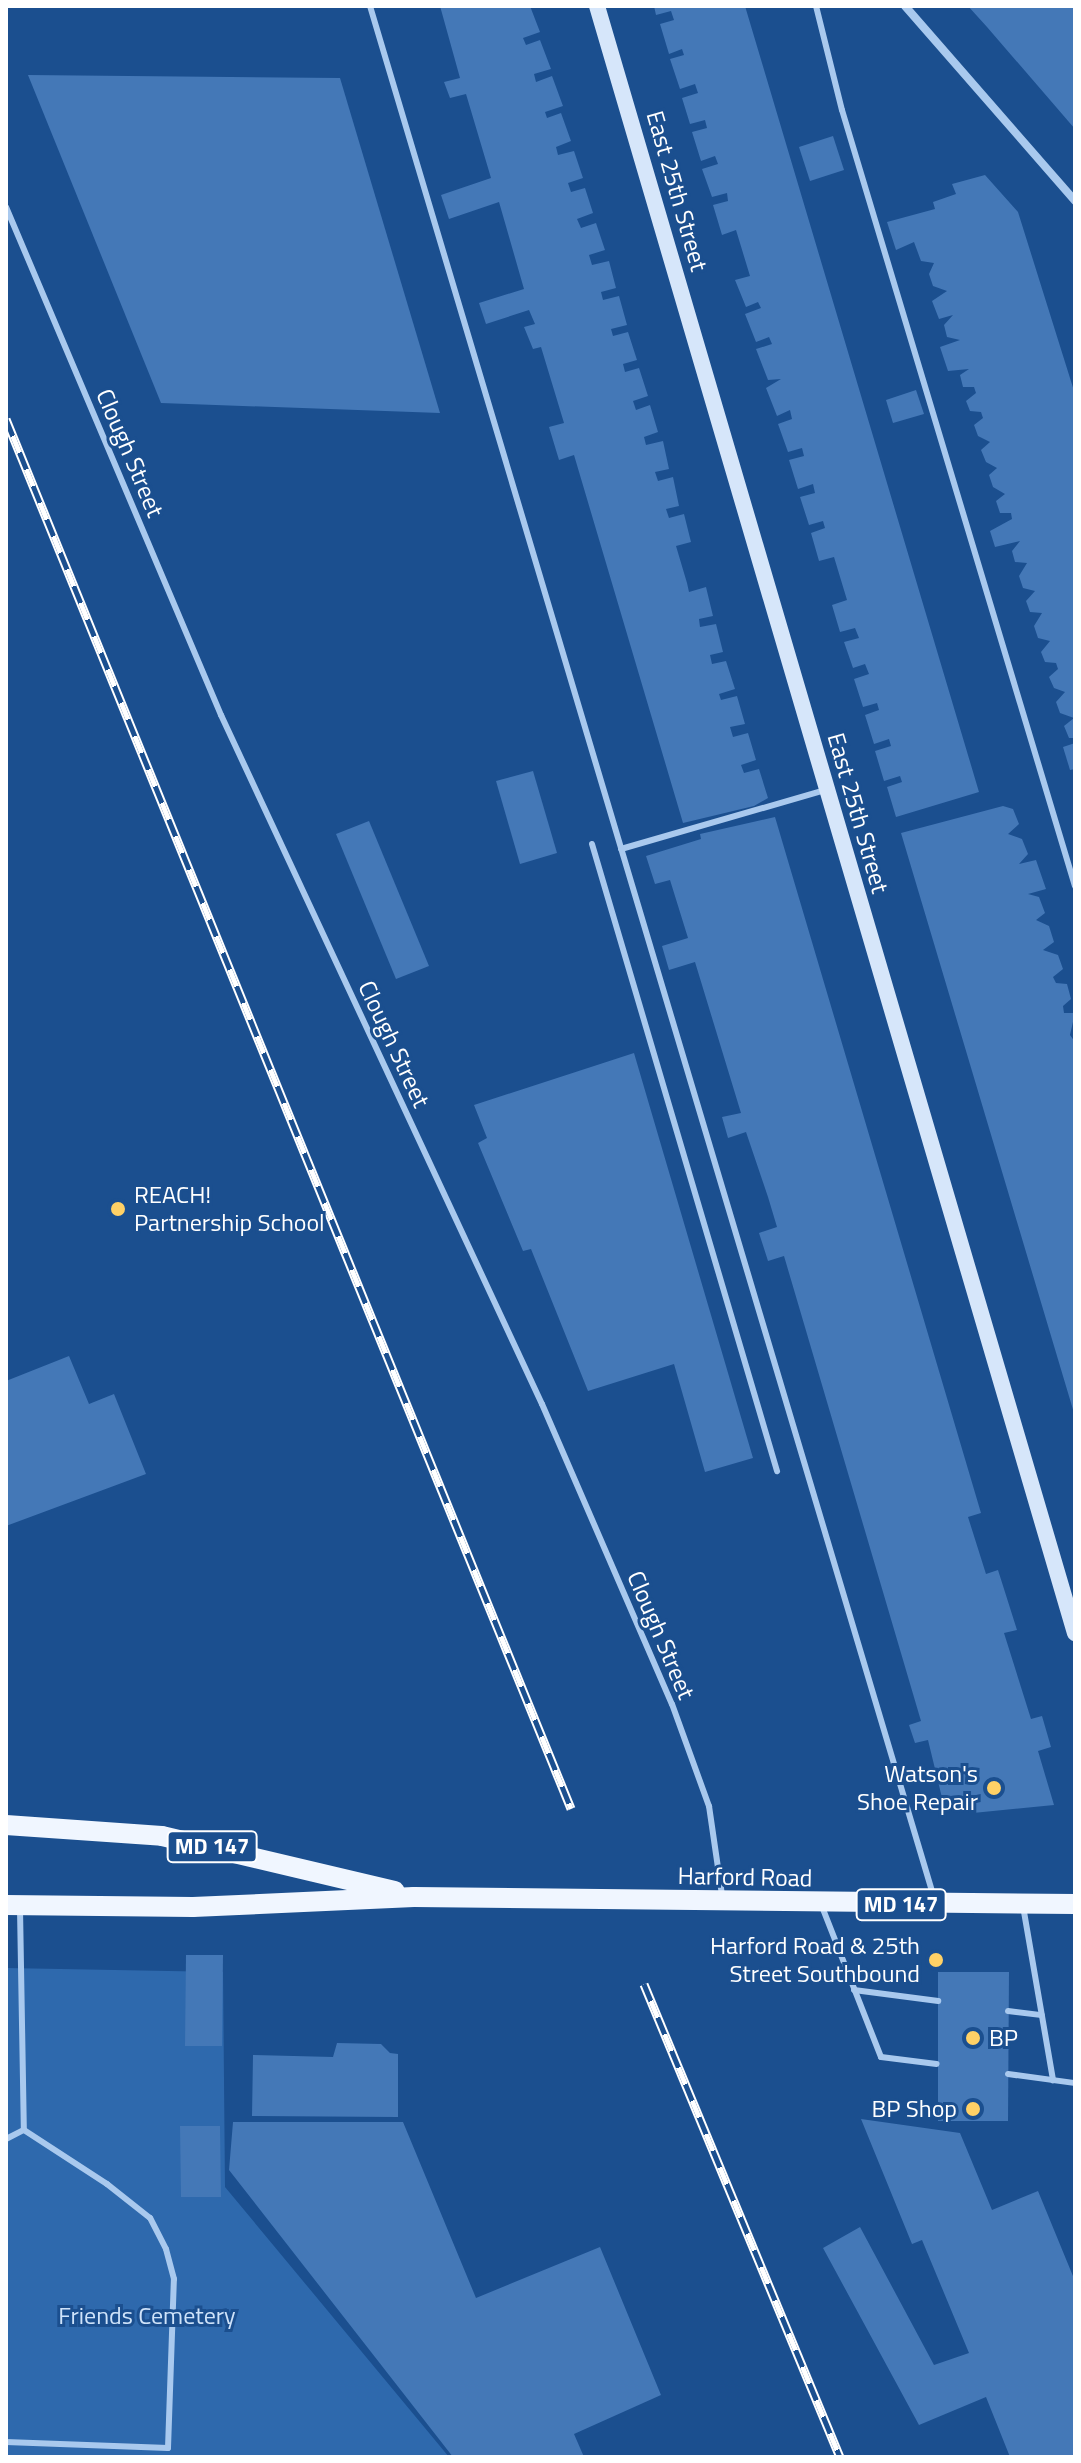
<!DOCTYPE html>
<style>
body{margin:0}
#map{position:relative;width:1081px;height:2463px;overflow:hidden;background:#1b4f8f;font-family:"Titillium Web",sans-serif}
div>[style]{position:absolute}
.green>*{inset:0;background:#2e69ad}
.building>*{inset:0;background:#4478b7}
.service>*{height:6px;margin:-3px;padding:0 3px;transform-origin:3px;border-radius:3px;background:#a9c9ee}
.minor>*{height:8px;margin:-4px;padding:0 4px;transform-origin:4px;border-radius:4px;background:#a9c9ee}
.secondary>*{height:16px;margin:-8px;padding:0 8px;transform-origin:8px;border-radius:8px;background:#d6e6fa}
.primary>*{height:20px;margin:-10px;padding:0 10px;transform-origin:10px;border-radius:10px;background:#f0f6ff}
.rail>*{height:9px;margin-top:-4.5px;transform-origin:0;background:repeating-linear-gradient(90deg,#1b4f8f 0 18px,#fff 0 36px);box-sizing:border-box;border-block:2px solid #fff}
.dots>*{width:22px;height:22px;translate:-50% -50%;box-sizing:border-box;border:4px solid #1b4f8f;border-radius:50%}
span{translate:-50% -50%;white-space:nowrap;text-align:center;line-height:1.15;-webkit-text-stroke:6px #1b4f8f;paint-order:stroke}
.shield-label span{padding:2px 6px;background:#1b4f8f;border:2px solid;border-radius:6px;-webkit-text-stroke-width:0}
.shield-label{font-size:22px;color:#fff;font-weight:700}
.street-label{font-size:24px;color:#fff}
.poi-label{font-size:24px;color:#fff}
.left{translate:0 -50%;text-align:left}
.right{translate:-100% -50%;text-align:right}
.park-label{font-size:24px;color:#cfe3fa}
.frame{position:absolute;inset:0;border:8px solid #fff;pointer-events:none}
</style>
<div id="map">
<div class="green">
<i style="clip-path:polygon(6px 1968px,223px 1972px,225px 2187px,449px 2457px,6px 2457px)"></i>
</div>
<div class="building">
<i style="clip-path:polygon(440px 6px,530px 6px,540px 32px,523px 38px,526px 45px,540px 40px,551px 69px,534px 74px,536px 82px,552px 76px,563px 106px,545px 112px,547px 118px,561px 113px,571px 141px,556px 147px,558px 155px,574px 151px,583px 178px,568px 183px,571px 192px,585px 188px,593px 213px,577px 219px,581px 228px,596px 223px,605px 250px,589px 255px,592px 265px,609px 261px,616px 288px,601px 292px,603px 300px,619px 296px,627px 325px,611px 329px,613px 336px,628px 332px,637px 360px,623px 364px,625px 372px,639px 368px,648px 396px,633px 401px,636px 410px,650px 405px,658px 432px,644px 437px,646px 445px,663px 441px,669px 469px,655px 472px,658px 481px,673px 477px,679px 506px,666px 509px,669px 518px,684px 514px,691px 542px,676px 546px,687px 583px,689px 592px,706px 587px,713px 616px,699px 619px,700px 627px,716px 624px,723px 652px,710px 655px,712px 664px,726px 661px,735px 689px,719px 694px,721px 700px,737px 696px,745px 724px,730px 727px,733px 737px,748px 733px,756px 760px,741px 765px,744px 773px,759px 769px,768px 798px,754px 806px,683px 823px,574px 455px,559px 460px,549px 427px,564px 423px,541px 347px,533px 349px,524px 327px,535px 324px,529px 310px,486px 324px,479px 303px,524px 289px,499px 202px,449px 219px,441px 195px,491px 178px,466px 94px,450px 98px,444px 82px,460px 78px)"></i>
<i style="clip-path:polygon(654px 6px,745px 6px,979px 792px,896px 817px,887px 787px,902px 782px,900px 776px,884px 781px,875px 751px,891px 746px,889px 739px,874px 744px,865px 715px,879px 710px,877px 703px,863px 707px,854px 679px,869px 674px,865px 664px,853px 668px,844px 642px,859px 638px,855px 628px,840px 632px,832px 605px,847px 600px,834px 557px,819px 561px,811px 533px,825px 528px,823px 521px,809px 525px,800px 497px,815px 493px,813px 484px,798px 489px,789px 460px,804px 456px,802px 448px,788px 452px,778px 424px,792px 419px,790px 410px,777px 416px,766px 388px,781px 379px,768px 380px,756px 349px,772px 344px,769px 337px,756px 342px,745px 314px,761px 308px,758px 302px,746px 307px,735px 280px,750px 276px,736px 230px,722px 235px,713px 205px,728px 201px,727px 193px,712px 197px,702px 169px,718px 164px,715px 156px,701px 161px,692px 132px,707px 128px,705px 120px,690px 124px,682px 98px,698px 93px,695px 84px,680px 89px,670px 59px,684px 55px,682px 49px,669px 54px,660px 24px,674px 20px,671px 11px,656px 15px)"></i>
<i style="clip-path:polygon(968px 6px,1075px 6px,1075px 129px,987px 27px)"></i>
<i style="clip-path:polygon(28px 75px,340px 78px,440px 413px,161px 403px)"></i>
<i style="clip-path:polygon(833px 136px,844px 170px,810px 181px,799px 147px)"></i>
<i style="clip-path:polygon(985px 175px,1018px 212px,1075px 394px,1075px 738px,1069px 738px,1064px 726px,1074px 718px,1060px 713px,1056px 702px,1065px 692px,1054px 688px,1049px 677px,1058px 669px,1056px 663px,1045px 662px,1041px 652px,1050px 641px,1038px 638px,1034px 626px,1042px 613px,1030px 612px,1026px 601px,1035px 591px,1023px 588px,1019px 576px,1027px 563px,1015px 562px,1012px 551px,1020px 541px,995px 547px,990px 531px,1012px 519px,1011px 513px,1000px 513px,996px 501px,1005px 494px,993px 487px,989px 475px,997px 468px,986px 462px,981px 450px,990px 442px,978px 436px,974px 425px,983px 418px,981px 412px,970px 411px,966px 401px,976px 393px,974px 387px,963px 387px,960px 375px,969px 369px,948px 371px,940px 347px,960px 340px,947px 337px,944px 325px,953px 315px,939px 319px,932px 301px,947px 291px,933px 286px,929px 274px,934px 263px,921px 261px,914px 242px,896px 250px,887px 222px,935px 209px,933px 202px,956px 194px,952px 184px)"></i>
<i style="clip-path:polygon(916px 390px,924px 414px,893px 423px,886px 400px)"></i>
<i style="clip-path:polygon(1075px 743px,1075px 769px,1070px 770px,1063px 747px)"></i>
<i style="clip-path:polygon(533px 771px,557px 853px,520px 864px,496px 781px)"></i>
<i style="clip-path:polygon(1003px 806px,1013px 809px,1019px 824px,1008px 834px,1022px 839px,1028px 854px,1019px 864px,1036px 860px,1046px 889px,1028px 894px,1039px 897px,1045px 913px,1036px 920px,1049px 926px,1054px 942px,1043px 950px,1058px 955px,1063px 969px,1053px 977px,1056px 983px,1067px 984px,1071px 999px,1063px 1006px,1064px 1013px,1075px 1013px,1070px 1035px,1075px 1042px,1074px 1413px,901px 833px)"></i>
<i style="clip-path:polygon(775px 817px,981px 1513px,968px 1517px,986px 1574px,998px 1570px,1017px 1630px,1004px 1633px,1031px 1719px,1042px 1716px,1051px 1747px,1038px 1751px,1054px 1805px,973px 1813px,973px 1798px,944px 1806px,928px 1740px,915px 1743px,909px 1725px,921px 1721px,784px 1256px,768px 1261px,759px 1233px,777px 1227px,768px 1197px,746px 1132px,728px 1138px,722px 1117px,741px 1113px,695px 962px,669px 970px,662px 946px,688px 938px,670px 880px,655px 884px,646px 856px,701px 839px,700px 834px)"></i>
<i style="clip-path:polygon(369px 821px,429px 966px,396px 979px,336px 834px)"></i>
<i style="clip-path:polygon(634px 1053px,753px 1458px,705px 1472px,674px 1364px,588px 1391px,531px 1249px,523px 1251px,478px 1143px,487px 1138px,474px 1105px)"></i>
<i style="clip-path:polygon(69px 1356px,89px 1404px,114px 1394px,146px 1474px,6px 1526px,6px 1381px)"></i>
<i style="clip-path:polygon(186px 1955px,223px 1955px,222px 2046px,185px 2046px)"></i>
<i style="clip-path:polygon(938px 1972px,1009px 1972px,1008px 2121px,938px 2121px)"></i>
<i style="clip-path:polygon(337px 2043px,381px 2044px,390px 2053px,398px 2054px,398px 2117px,252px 2116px,253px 2055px,333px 2057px)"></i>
<i style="clip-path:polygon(861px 2119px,960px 2133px,992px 2210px,1038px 2191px,1075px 2281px,1075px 2457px,1010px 2457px,986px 2397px,919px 2425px,823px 2248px,860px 2227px,934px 2365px,969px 2353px,922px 2240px,912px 2244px)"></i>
<i style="clip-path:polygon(233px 2122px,403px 2122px,476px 2298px,600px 2247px,661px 2395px,574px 2434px,584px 2457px,453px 2457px,229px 2170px)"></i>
<i style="clip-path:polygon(180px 2126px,220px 2126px,221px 2197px,181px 2197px)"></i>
</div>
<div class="service">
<i style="left:370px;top:6px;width:1974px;rotate:73.4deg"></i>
<i style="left:816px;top:6px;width:107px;rotate:76deg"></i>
<i style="left:842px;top:110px;width:810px;rotate:73.29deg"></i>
<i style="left:6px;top:207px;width:552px;rotate:67.06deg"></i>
<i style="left:221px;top:715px;width:760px;rotate:65.02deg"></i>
<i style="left:542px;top:1404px;width:327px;rotate:66.6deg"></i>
<i style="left:672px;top:1704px;width:109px;rotate:70.1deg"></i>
<i style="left:709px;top:1806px;width:90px;rotate:81.7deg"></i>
<i style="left:592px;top:844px;width:654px;rotate:73.56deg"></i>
<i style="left:621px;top:849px;width:213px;rotate:-16.1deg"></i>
<i style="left:821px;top:1904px;width:164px;rotate:68.6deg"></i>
<i style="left:881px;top:2057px;width:56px;rotate:7.1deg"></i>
<i style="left:1023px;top:1906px;width:177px;rotate:80.2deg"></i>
<i style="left:20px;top:1909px;width:221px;rotate:89deg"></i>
<i style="left:854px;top:1990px;width:85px;rotate:7.5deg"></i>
<i style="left:1008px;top:2011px;width:34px;rotate:7deg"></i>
<i style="left:1008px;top:2074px;width:68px;rotate:7.7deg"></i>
<i style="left:6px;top:2139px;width:20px;rotate:-27deg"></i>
<i style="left:6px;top:2442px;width:162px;rotate:2.1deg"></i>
<i style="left:168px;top:2448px;width:169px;rotate:-88deg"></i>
<i style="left:174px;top:2279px;width:31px;rotate:-105deg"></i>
<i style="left:166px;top:2249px;width:35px;rotate:-117deg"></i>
<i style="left:150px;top:2218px;width:55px;rotate:-141.7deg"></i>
<i style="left:107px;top:2184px;width:99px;rotate:-147deg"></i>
</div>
<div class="minor">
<i style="left:905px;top:6px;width:259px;rotate:48.9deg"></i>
</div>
<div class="secondary">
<i style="left:597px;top:6px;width:1696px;rotate:73.63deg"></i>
</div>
<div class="primary">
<i style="left:6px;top:1825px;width:156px;rotate:4deg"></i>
<i style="left:162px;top:1836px;width:239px;rotate:13.3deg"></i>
<i style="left:6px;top:1905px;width:187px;rotate:0.6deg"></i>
<i style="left:193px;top:1907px;width:221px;rotate:-2.6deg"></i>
<i style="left:414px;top:1897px;width:661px;rotate:0.61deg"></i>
</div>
<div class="rail">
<i style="left:6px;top:419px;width:1500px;rotate:67.87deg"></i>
<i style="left:644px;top:1984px;width:512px;rotate:67.49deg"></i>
</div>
<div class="dots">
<i style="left:118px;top:1209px;background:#ffd166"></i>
<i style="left:994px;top:1788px;background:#ffd166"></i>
<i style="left:936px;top:1960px;background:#ffd166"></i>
<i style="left:973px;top:2038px;background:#ffd166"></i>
<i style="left:973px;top:2109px;background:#ffd166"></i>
</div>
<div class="shield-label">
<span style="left:212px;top:1847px">MD 147</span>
<span style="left:901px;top:1905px">MD 147</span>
</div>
<div class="street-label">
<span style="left:677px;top:191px;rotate:74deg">East 25th Street</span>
<span style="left:130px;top:453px;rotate:67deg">Clough Street</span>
<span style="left:858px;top:813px;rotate:74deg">East 25th Street</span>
<span style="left:394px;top:1044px;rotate:65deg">Clough Street</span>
<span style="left:661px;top:1635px;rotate:67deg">Clough Street</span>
<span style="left:745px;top:1877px;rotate:1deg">Harford Road</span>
</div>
<div class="poi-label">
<span class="left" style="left:134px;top:1209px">REACH!<br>Partnership School</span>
<span class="right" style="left:978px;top:1788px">Watson's<br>Shoe Repair</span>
<span class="right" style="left:920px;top:1960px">Harford Road &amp; 25th<br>Street Southbound</span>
<span class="left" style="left:989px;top:2038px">BP</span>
<span class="right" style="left:957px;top:2109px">BP Shop</span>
</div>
<div class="park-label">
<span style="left:147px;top:2316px">Friends Cemetery</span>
</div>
<div class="frame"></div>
</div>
